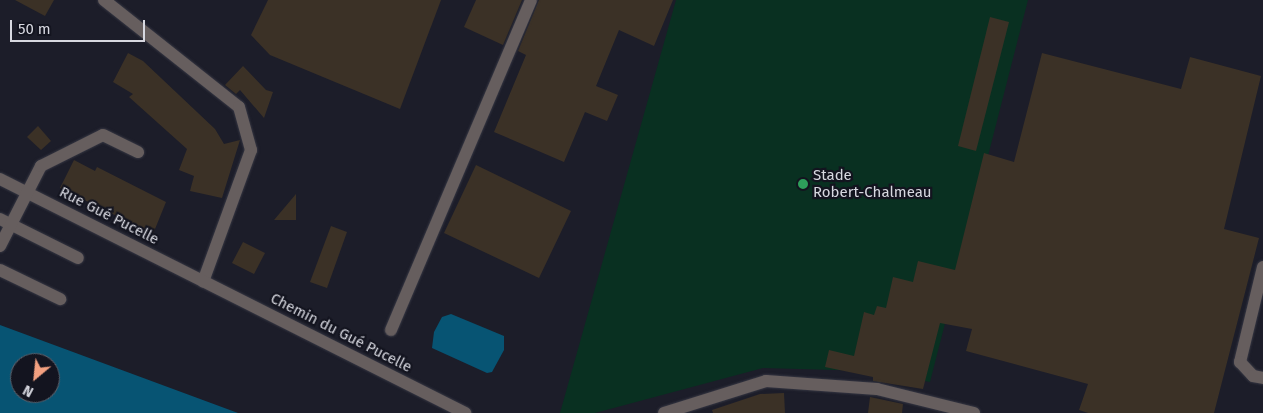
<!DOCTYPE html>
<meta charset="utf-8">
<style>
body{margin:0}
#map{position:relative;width:1263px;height:413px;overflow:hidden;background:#1c1d29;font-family:"Fira Sans",sans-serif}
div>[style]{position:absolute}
.green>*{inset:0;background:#093021}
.water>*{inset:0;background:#075473}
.building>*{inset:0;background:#3b3126}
.roads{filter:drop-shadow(0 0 1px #363743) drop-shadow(0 0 1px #363743)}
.minor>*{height:12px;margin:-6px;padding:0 6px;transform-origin:6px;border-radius:6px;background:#665e5e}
.dots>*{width:14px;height:14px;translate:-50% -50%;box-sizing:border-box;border:2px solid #13141f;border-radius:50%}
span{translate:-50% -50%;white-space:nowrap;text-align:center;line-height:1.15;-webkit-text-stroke:4.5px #13141f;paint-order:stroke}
.poi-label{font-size:15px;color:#d7d8e0}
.left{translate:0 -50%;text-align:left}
.street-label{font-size:15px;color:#d7d8e0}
.north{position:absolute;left:10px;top:353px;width:50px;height:50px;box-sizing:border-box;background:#13141f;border:1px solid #61626c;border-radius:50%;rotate:208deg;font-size:14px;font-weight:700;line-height:20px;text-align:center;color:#d7d8e0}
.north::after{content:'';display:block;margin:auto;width:18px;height:22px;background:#f2a080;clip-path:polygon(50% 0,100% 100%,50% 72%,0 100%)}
.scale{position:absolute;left:10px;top:20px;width:135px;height:22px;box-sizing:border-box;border:2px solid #d7d8e0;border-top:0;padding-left:6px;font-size:15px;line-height:18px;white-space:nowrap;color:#d7d8e0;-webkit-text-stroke:4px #13141f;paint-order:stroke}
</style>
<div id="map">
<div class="green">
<i style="clip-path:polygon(676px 0,1028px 0,930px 382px,873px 371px,763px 368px,595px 413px,560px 413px)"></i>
</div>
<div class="water">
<i style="clip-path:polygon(451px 314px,504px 336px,504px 350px,492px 372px,487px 373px,432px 348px,434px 332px,442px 317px)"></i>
<i style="clip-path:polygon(evenodd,0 325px,238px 413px,0 413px,0 325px,20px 363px,50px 363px,50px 393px,20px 393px,20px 363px)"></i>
</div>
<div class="building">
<i style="clip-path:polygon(15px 0,54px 0,45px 16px)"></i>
<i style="clip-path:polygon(268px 0,441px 0,400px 109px,270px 55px,251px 35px)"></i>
<i style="clip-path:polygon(476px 0,522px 0,503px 45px,464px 27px)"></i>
<i style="clip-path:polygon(539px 0,673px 0,654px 46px,619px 30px,596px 86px,618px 95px,607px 121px,585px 112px,564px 162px,494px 132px,526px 55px,518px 51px)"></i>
<i style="clip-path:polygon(990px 17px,1009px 22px,976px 151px,958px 146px)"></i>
<i style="clip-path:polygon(128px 53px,143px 61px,215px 129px,224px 144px,240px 140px,222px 198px,190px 191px,194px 176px,179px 170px,187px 149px,129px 97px,133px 94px,113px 82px)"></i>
<i style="clip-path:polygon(1042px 53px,1181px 89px,1190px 57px,1261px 76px,1224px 229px,1259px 238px,1214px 413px,1088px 413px,1079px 410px,1088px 384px,966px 351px,972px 329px,940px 323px,923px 389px,873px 381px,873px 377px,825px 367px,829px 350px,854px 356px,864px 312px,874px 315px,877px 306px,886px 308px,893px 277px,913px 282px,918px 261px,955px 270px,984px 153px,1014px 162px)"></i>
<i style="clip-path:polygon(243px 66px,266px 90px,273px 92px,264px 118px,240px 90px,236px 94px,225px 85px)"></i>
<i style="clip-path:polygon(38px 126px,51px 141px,41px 150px,27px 137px)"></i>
<i style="clip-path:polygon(74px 160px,95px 171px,97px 167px,166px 202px,153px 234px,60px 188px)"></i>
<i style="clip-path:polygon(476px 165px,571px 211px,539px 278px,444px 233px)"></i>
<i style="clip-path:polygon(296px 194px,296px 220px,274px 220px)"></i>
<i style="clip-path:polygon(331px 226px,347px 232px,327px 288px,310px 282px)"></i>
<i style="clip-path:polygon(243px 242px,265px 253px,254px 274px,232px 263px)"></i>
<i style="clip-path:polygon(784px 393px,785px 413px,713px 413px,712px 410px,760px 394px)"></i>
<i style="clip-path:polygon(870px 397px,903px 404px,902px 413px,868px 413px)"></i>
</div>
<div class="roads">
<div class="minor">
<i style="left:104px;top:0;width:172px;rotate:38.4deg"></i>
<i style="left:239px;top:107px;width:45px;rotate:74.4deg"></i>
<i style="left:251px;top:150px;width:140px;rotate:110deg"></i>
<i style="left:0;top:179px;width:521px;rotate:26.71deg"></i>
<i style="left:0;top:219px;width:87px;rotate:26.6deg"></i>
<i style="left:0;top:246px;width:90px;rotate:-62.9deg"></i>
<i style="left:41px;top:166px;width:69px;rotate:-26.6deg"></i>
<i style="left:103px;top:135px;width:39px;rotate:26deg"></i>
<i style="left:1263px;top:267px;width:98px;rotate:103.6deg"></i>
<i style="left:1240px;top:362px;width:19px;rotate:47deg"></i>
<i style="left:1253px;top:376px;width:10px;rotate:11deg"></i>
<i style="left:0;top:270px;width:67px;rotate:25.8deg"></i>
<i style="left:391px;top:330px;width:358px;rotate:-67deg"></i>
<i style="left:664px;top:413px;width:107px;rotate:-17.4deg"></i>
<i style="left:766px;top:381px;width:111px;rotate:4.1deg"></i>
<i style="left:877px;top:389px;width:100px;rotate:13.9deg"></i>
</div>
</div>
<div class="dots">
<i style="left:803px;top:184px;background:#2e9e5b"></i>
</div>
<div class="poi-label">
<span class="left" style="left:813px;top:184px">Stade<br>Robert-Chalmeau</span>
</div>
<div class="street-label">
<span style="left:109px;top:216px;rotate:27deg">Rue Gué Pucelle</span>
<span style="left:341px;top:333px;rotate:27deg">Chemin du Gué Pucelle</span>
</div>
<div class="north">N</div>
<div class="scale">50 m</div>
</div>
